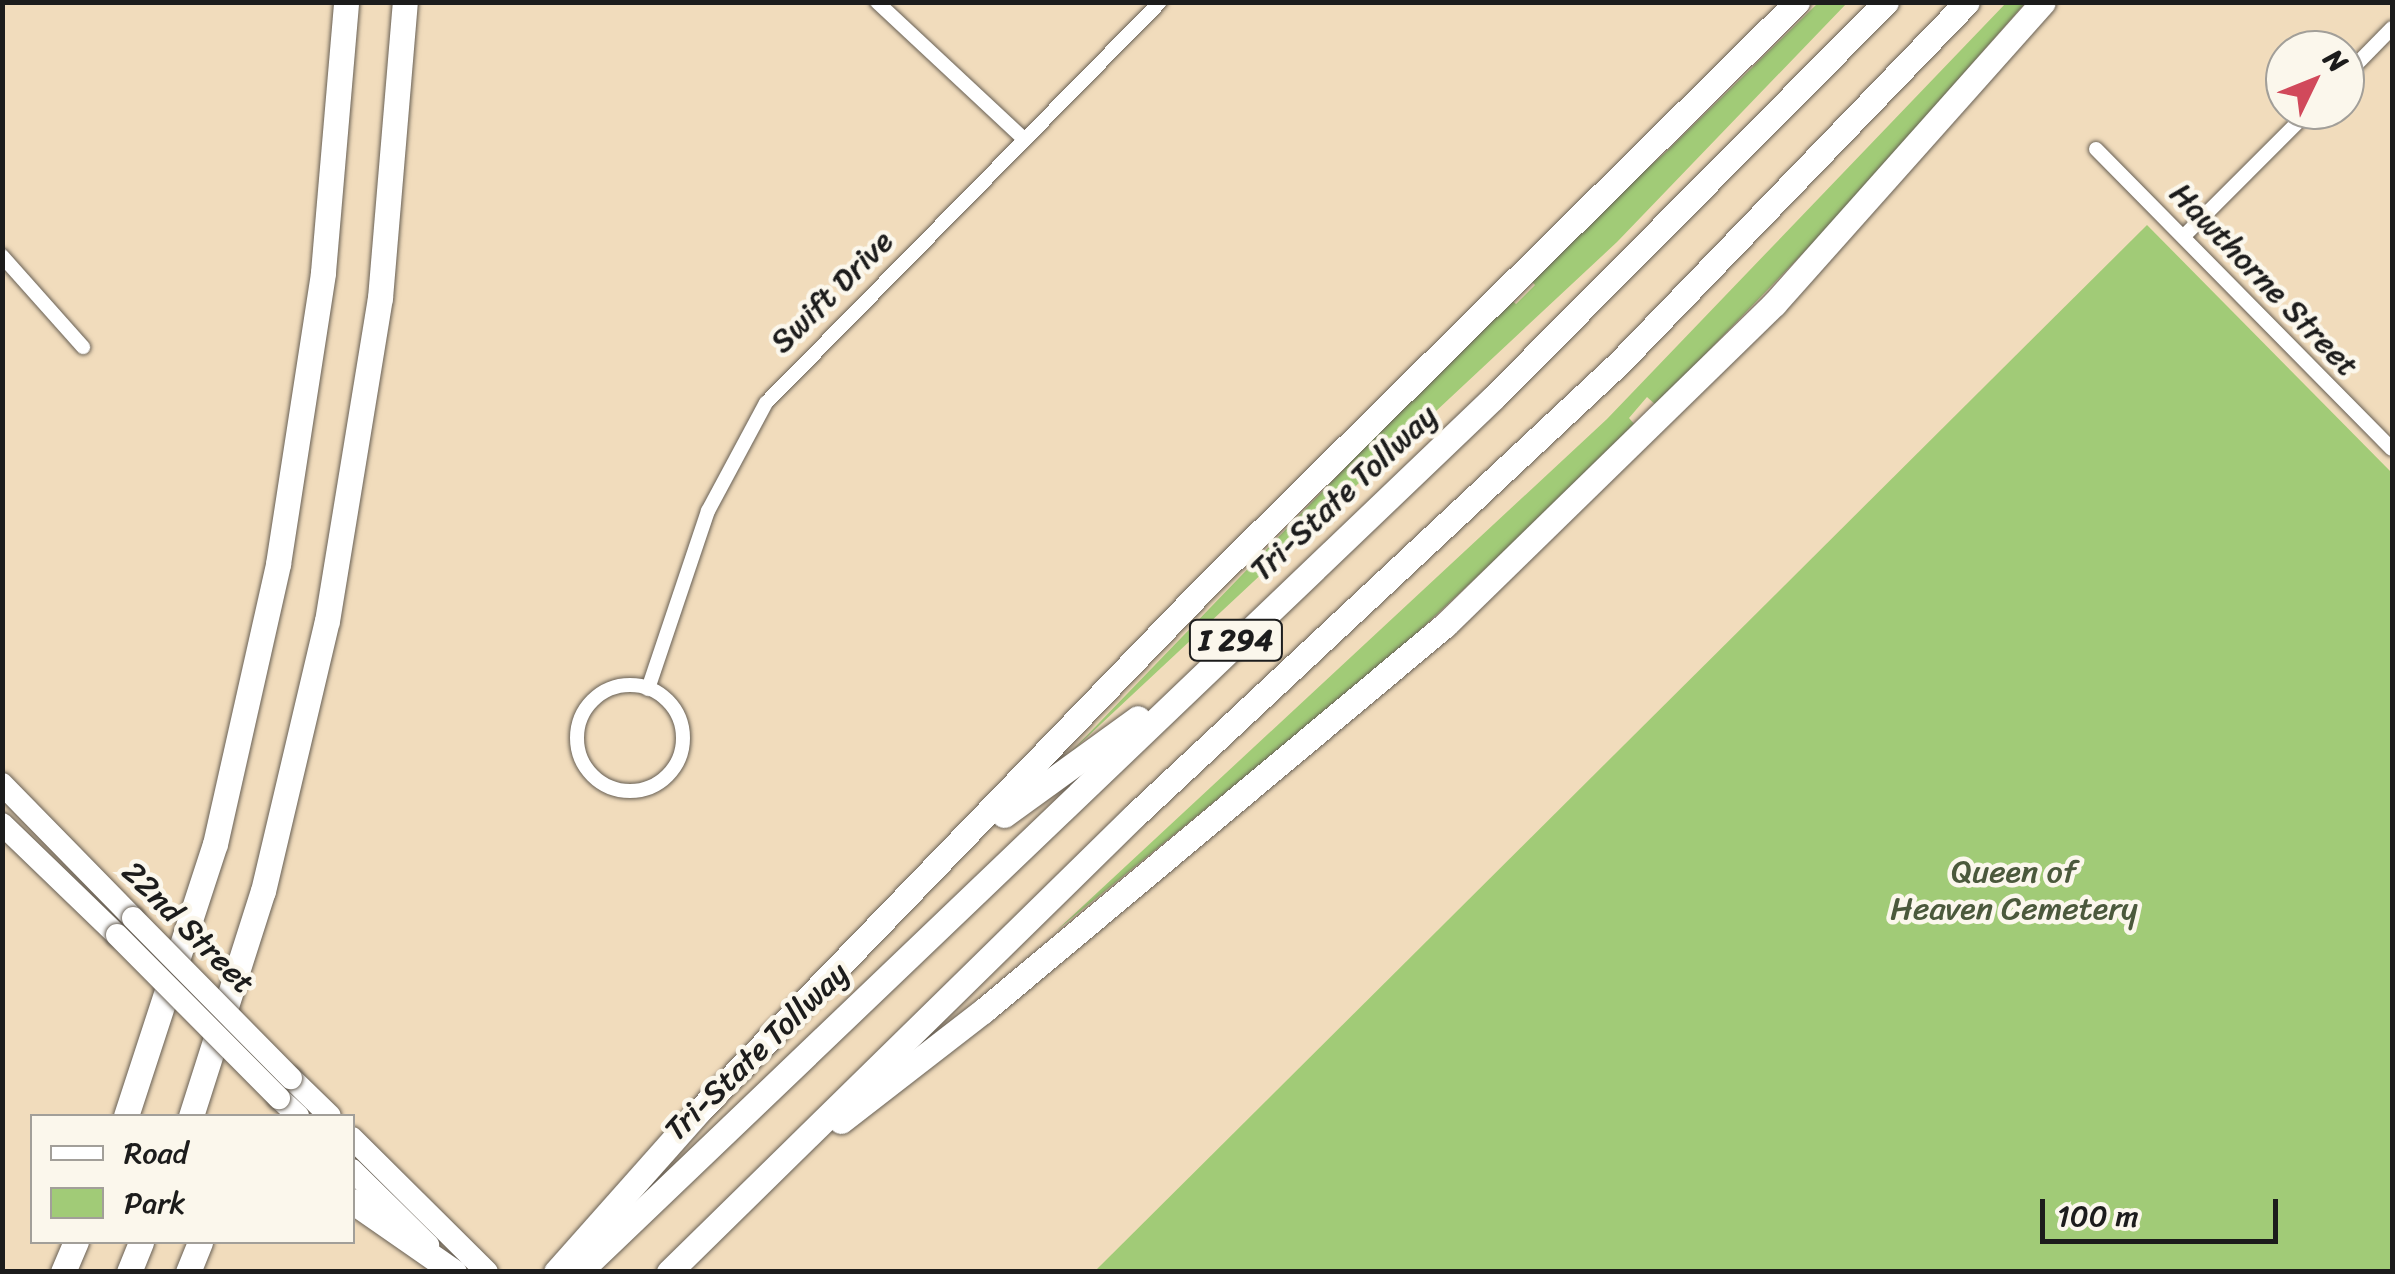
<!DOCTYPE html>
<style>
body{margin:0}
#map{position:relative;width:2395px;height:1274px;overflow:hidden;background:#f1dcbc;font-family:Sriracha,sans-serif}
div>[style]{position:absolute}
.green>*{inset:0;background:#a1cb77}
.roads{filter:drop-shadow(0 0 2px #675f54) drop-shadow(0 0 2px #675f54)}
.minor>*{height:14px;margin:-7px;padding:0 7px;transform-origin:7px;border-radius:7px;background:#fff}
.minor>.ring{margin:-7px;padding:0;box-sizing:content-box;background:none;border:14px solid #fff;border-radius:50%}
.primary>*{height:22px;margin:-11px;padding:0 11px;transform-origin:11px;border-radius:11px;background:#fff}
.motorway>*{height:25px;margin:-12.5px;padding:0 12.5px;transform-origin:12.5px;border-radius:12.5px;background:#fff}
.bridges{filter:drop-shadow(0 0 2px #675f54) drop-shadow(0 0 2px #675f54)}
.primary-bridge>*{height:22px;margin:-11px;padding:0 11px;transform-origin:11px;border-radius:11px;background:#fff}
span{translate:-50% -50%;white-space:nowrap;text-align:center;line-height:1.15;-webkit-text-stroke:9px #fbf7ec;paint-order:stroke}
.shield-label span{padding:2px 8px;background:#fbf7ec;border:2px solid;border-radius:8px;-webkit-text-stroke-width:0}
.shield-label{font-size:30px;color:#1c1c1c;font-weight:700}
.street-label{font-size:32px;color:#1c1c1c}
.park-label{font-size:32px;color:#4b593c}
.frame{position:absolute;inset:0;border:5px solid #1c1c1c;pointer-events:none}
.legend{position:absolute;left:30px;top:1114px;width:325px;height:130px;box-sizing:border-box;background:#fbf7ec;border:2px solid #a29f99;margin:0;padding:12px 18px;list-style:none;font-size:30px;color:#1c1c1c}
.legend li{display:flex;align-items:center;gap:20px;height:50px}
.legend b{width:50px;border:2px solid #a29f99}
.north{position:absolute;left:2265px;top:30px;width:100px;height:100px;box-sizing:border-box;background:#fbf7ec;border:2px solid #a29f99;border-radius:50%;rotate:47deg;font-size:28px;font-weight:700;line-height:40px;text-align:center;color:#1c1c1c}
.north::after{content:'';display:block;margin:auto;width:35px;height:45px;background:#d1495b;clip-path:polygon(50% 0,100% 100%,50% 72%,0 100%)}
.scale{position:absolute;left:2040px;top:1199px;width:238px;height:45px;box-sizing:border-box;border:5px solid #1c1c1c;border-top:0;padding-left:12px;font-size:30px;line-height:35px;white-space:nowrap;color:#1c1c1c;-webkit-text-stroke:8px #fbf7ec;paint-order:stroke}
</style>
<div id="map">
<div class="green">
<i style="clip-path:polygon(1818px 3px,1847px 3px,1617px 242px,1071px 752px,1509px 298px,1516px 304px,1535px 285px,1526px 275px,1666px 152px)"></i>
<i style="clip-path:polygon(2006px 3px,2025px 3px,1840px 215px,1656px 405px,1647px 397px,1629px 418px,1637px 427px,1389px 659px,1056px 931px,1607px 419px)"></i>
<i style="clip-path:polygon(2147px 225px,2392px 473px,2392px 1271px,1095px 1271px)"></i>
</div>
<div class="roads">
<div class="minor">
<i style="left:877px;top:2px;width:201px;rotate:43deg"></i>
<i style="left:2345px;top:76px;width:67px;rotate:-45.6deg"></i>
<i style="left:2096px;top:149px;width:421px;rotate:45.4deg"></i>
<i style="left:2184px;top:236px;width:178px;rotate:-45deg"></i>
<i style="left:2px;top:256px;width:122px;rotate:48.3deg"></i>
<i class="ring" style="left:577px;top:685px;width:92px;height:92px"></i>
<i style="left:648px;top:689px;width:188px;rotate:-71.4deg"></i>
<i style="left:708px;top:511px;width:123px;rotate:-61.8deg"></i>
<i style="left:766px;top:403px;width:562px;rotate:-45.5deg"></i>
</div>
<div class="primary">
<i style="left:2px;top:784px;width:187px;rotate:45.6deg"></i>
<i style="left:2px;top:824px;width:160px;rotate:44deg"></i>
<i style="left:291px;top:1078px;width:54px;rotate:44.3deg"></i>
<i style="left:279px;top:1098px;width:26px;rotate:43deg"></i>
<i style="left:352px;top:1138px;width:190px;rotate:44.8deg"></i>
<i style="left:352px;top:1170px;width:107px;rotate:44.6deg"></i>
</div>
<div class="motorway">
<i style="left:1004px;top:815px;width:165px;rotate:-35.9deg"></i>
<i style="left:126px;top:1116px;width:286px;rotate:-71.9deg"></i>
<i style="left:215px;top:844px;width:287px;rotate:-77.3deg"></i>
<i style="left:278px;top:564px;width:295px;rotate:-81.2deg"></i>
<i style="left:323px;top:272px;width:271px;rotate:-85.1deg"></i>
<i style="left:191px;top:1116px;width:236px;rotate:-72.3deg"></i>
<i style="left:263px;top:891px;width:277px;rotate:-76.7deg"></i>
<i style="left:327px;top:621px;width:327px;rotate:-80.7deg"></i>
<i style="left:380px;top:298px;width:297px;rotate:-85.2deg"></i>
<i style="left:841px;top:1121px;width:180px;rotate:-37.8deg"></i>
<i style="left:983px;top:1011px;width:602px;rotate:-39.88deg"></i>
<i style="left:1445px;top:625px;width:460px;rotate:-44.3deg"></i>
<i style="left:1774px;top:304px;width:404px;rotate:-48.3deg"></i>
<i style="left:352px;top:1201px;width:124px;rotate:34.8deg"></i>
<i style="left:63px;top:1272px;width:33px;rotate:-67deg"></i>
<i style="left:129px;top:1272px;width:32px;rotate:-68deg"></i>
<i style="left:188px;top:1272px;width:32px;rotate:-68deg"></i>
<i style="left:556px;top:1272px;width:214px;rotate:-48.4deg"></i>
<i style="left:698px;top:1112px;width:728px;rotate:-46deg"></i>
<i style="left:1204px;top:588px;width:834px;rotate:-44.66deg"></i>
<i style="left:579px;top:1272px;width:1265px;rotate:-43.72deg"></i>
<i style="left:1493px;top:398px;width:558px;rotate:-45.22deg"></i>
<i style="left:669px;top:1272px;width:651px;rotate:-44.44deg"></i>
<i style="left:1134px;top:816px;width:664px;rotate:-43.05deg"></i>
<i style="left:1619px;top:363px;width:501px;rotate:-46.05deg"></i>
</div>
</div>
<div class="bridges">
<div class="primary-bridge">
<i style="left:133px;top:918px;width:225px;rotate:45.4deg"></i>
<i style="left:117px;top:935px;width:230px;rotate:45.2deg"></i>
</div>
</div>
<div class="shield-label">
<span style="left:1236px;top:640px">I 294</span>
</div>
<div class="street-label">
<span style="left:2264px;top:280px;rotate:46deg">Hawthorne Street</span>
<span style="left:832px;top:292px;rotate:-45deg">Swift Drive</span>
<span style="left:1344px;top:493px;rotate:-43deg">Tri-State Tollway</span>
<span style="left:188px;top:928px;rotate:45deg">22nd Street</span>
<span style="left:757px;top:1052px;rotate:-44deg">Tri-State Tollway</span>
</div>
<div class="park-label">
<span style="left:2014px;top:891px">Queen of<br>Heaven Cemetery</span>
</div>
<div class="frame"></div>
<ul class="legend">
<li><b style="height:12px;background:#fff"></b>Road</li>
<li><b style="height:28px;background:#a1cb77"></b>Park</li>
</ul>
<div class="north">N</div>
<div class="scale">100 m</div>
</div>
